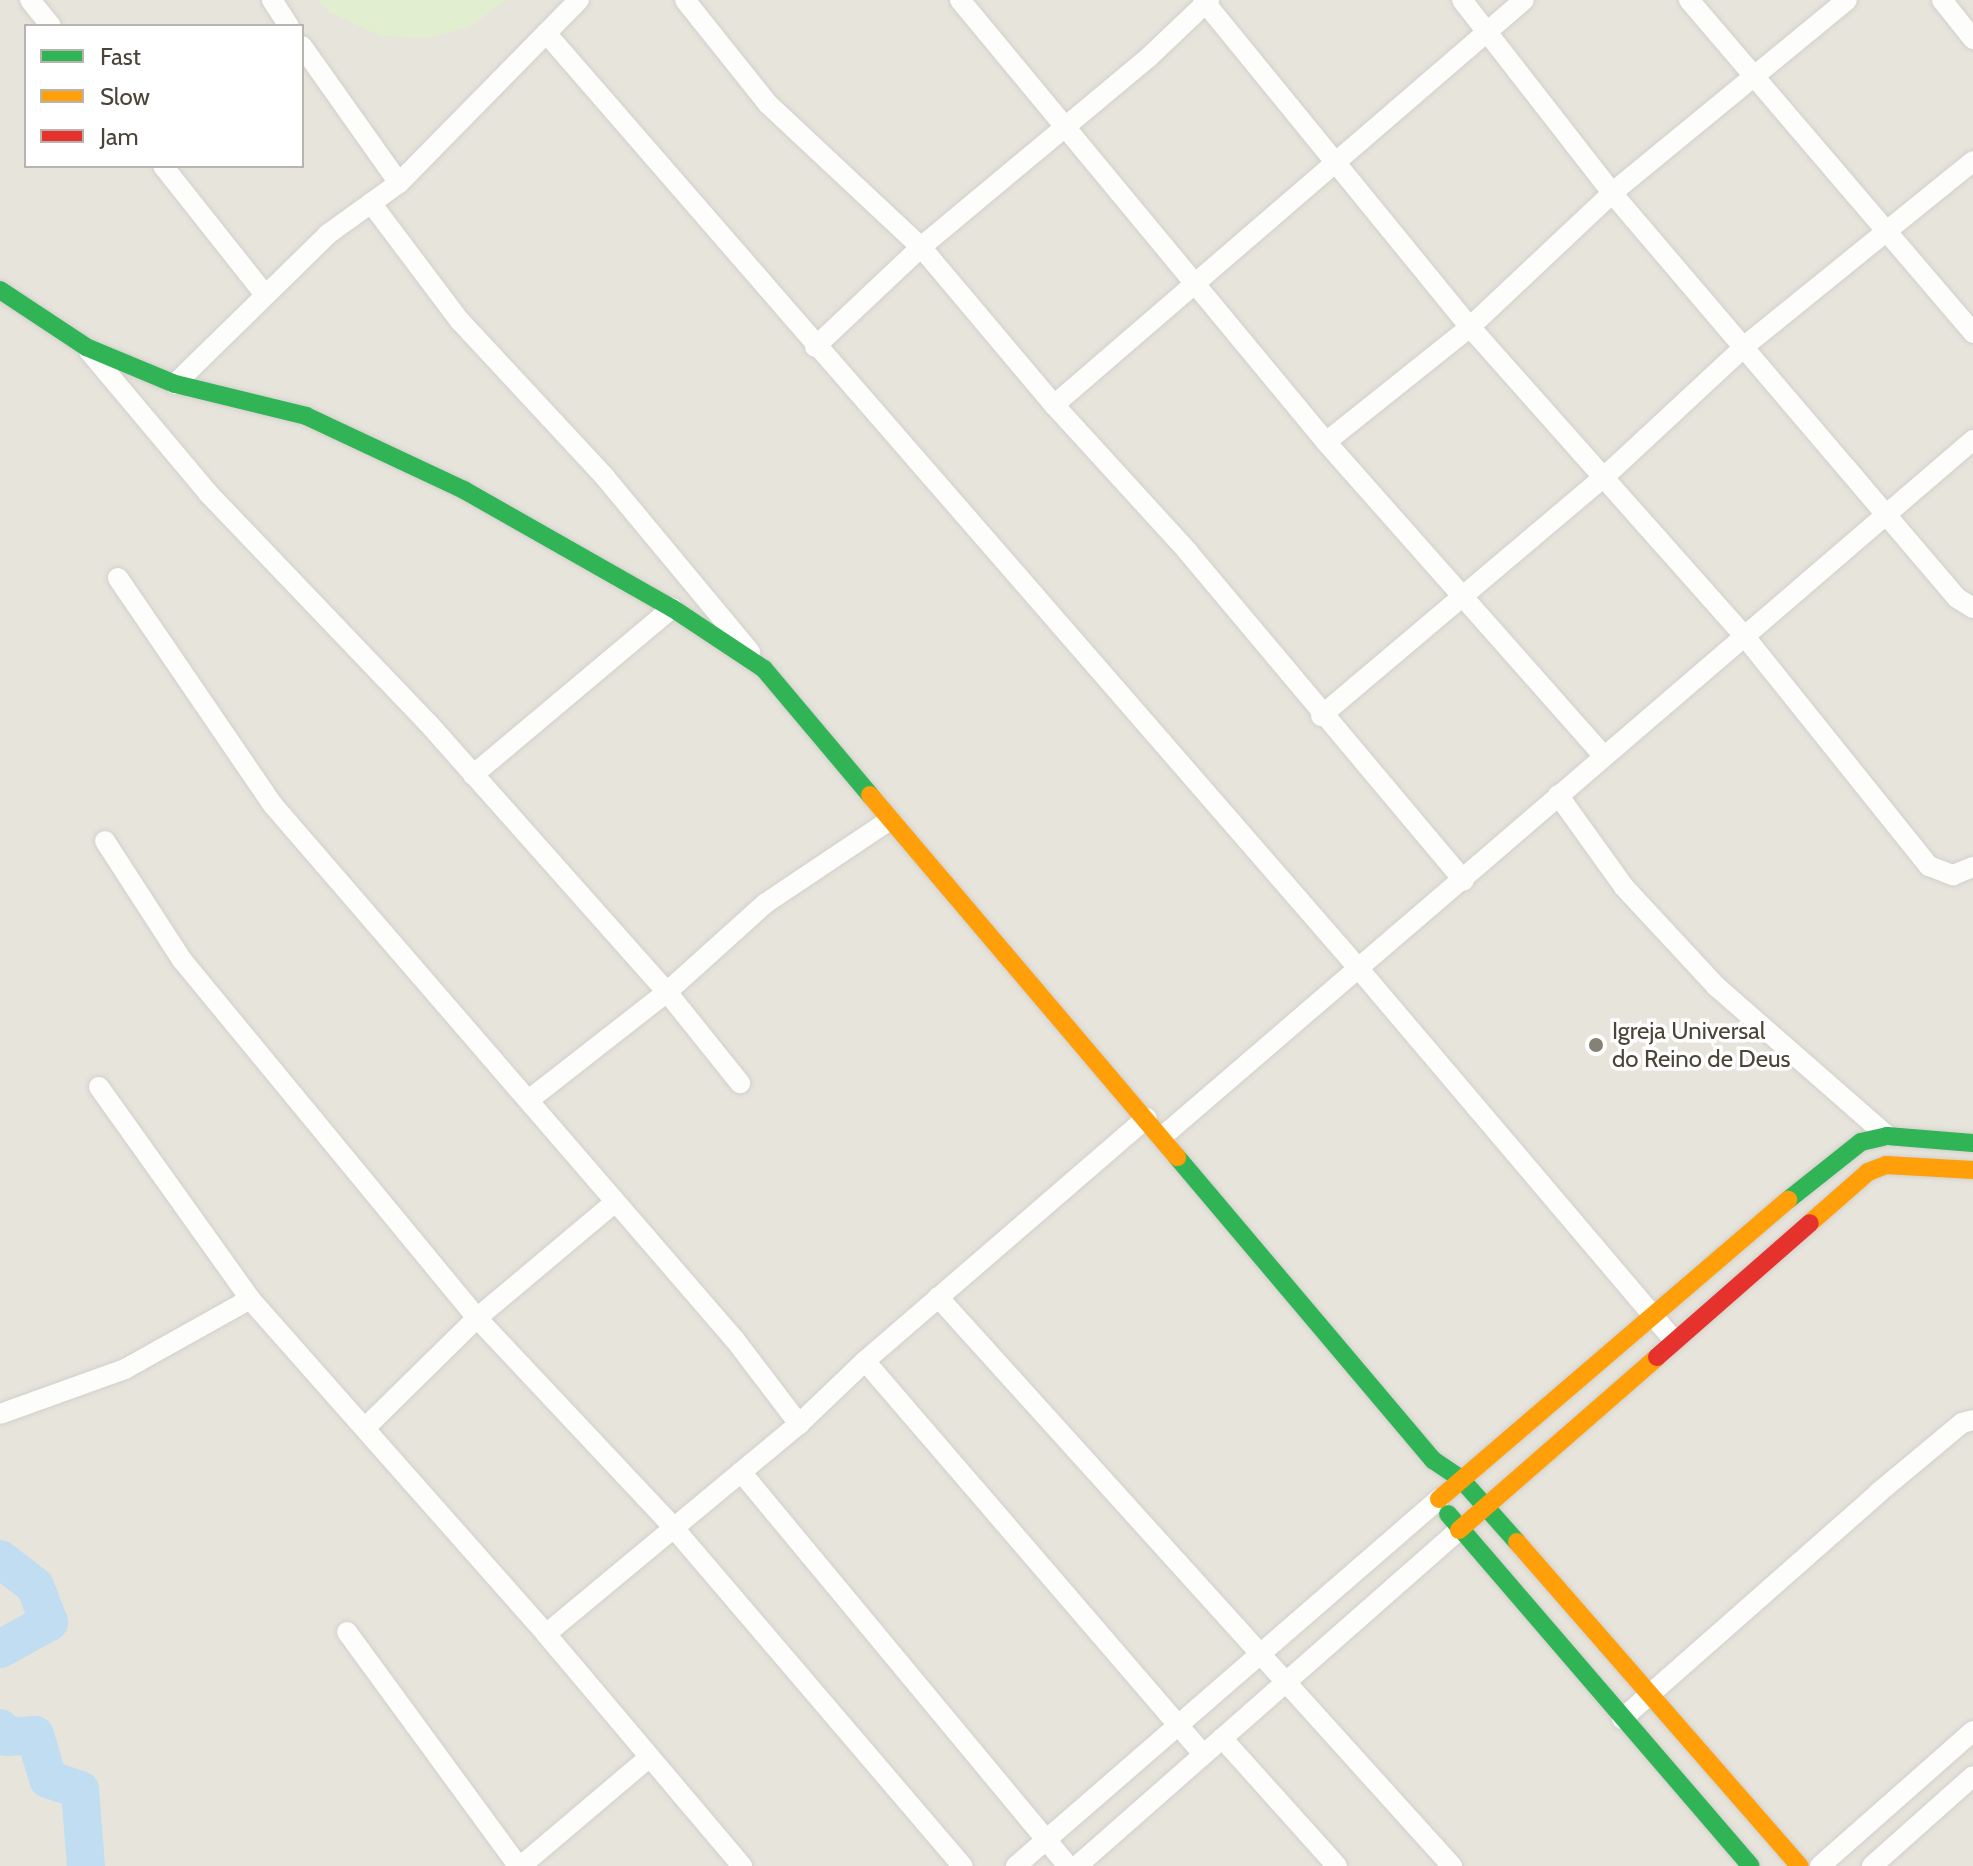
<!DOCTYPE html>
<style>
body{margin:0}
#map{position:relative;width:1973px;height:1866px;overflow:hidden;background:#f4f2ee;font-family:Cabin,sans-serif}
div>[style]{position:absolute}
.residential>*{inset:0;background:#e7e4dc}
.green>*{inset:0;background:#e1eecf}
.river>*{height:38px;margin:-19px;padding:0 19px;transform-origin:19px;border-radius:19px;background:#c0ddf1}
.roads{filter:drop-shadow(0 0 2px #d2d0cb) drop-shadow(0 0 2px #d2d0cb)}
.street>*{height:20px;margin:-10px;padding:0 10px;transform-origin:10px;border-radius:10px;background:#fdfdfc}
.fast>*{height:18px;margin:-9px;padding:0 9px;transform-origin:9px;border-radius:9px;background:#30b455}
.slow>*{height:18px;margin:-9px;padding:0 9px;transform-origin:9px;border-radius:9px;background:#ff9f0a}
.jam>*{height:18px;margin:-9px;padding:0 9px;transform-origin:9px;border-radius:9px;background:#e5322d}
.dots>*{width:22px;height:22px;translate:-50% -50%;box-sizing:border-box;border:4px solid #fff;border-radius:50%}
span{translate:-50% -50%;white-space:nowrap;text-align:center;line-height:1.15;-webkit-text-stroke:7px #fff;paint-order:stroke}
.poi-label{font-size:24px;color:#4b4439}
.left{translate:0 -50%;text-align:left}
.legend{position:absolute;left:24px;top:24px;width:280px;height:144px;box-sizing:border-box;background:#fff;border:2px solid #b7b4b0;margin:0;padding:10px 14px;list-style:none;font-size:24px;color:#4b4439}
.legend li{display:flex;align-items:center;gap:16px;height:40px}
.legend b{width:40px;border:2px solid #b7b4b0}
</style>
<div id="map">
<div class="residential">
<i style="clip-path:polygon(evenodd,0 0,1973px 0,1973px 1866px,0 1866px,0 0,26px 26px,302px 26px,302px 166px,26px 166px,26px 26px)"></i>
</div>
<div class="green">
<i style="clip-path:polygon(318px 0,507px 0,469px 27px,426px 38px,381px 36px,329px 12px)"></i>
</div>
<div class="river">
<i style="left:0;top:1559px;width:44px;rotate:37.6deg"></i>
<i style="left:35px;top:1586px;width:39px;rotate:69deg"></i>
<i style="left:49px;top:1622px;width:56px;rotate:151.1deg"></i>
<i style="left:0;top:1728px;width:11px;rotate:52deg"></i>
<i style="left:7px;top:1737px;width:28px;rotate:-4deg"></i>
<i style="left:35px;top:1735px;width:46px;rotate:73.5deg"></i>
<i style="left:48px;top:1779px;width:34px;rotate:19deg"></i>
<i style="left:80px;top:1790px;width:76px;rotate:85.5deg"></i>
</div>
<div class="roads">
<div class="street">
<i style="left:30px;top:0;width:33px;rotate:51deg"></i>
<i style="left:272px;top:0;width:31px;rotate:57deg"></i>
<i style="left:685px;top:0;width:133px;rotate:51.4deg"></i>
<i style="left:768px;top:104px;width:209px;rotate:43.1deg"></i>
<i style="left:921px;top:247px;width:207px;rotate:49.9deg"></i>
<i style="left:1054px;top:405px;width:199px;rotate:47.6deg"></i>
<i style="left:1188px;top:552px;width:429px;rotate:50deg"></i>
<i style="left:960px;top:0;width:574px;rotate:50.37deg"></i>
<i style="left:1326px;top:442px;width:419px;rotate:48.5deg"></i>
<i style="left:1203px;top:0;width:422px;rotate:50.8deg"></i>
<i style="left:1470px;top:327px;width:409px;rotate:48.4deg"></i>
<i style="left:1742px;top:633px;width:299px;rotate:51.3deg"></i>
<i style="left:1929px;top:866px;width:26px;rotate:21deg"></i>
<i style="left:1953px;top:875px;width:22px;rotate:-22deg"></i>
<i style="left:1462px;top:0;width:244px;rotate:52.1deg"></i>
<i style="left:1612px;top:193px;width:532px;rotate:49.57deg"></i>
<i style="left:1957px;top:598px;width:19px;rotate:32deg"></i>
<i style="left:1689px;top:0;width:438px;rotate:49.5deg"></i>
<i style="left:1942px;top:0;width:50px;rotate:51.5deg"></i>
<i style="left:546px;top:33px;width:1240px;rotate:49.02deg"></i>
<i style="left:1359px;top:969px;width:487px;rotate:49.7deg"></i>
<i style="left:302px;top:46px;width:168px;rotate:54.7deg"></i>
<i style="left:163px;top:166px;width:161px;rotate:51.6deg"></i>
<i style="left:371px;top:203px;width:148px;rotate:53deg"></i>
<i style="left:460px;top:321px;width:212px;rotate:47.1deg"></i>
<i style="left:604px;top:476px;width:229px;rotate:50.3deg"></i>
<i style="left:815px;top:347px;width:146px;rotate:-43.3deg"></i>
<i style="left:921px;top:247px;width:297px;rotate:-39.8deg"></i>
<i style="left:1149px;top:57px;width:83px;rotate:-43.5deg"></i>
<i style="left:89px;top:351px;width:185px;rotate:50deg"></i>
<i style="left:208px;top:493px;width:318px;rotate:46.3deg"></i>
<i style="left:428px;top:723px;width:360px;rotate:48.4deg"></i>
<i style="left:667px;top:992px;width:117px;rotate:51.3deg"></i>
<i style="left:175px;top:384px;width:214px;rotate:-44.4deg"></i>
<i style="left:328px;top:234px;width:87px;rotate:-35.7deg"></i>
<i style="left:399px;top:183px;width:257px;rotate:-45.5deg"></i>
<i style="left:1054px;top:405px;width:620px;rotate:-40.75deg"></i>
<i style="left:1326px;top:442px;width:184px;rotate:-38.6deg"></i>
<i style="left:1470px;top:327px;width:195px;rotate:-43.3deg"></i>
<i style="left:1612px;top:193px;width:304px;rotate:-39.4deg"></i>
<i style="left:118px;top:578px;width:275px;rotate:55.7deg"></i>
<i style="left:273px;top:805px;width:707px;rotate:49.19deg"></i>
<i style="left:735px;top:1340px;width:106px;rotate:52.7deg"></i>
<i style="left:1321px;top:716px;width:369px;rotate:-40.2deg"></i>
<i style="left:1603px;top:478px;width:195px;rotate:-42.9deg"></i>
<i style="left:1746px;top:345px;width:292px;rotate:-39deg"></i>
<i style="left:473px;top:775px;width:260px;rotate:-40deg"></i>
<i style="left:1558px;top:795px;width:113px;rotate:54.3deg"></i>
<i style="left:1624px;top:887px;width:137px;rotate:47.1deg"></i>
<i style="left:1717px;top:987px;width:226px;rotate:41.2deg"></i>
<i style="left:105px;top:841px;width:142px;rotate:57.1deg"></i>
<i style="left:182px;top:960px;width:464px;rotate:50.5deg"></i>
<i style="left:477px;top:1318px;width:287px;rotate:46.8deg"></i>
<i style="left:673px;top:1527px;width:446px;rotate:49.5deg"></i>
<i style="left:99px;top:1087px;width:260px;rotate:54.5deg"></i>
<i style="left:250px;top:1299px;width:447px;rotate:48.5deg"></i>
<i style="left:546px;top:1634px;width:304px;rotate:49.8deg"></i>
<i style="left:530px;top:1099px;width:174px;rotate:-38deg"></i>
<i style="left:667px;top:992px;width:133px;rotate:-42deg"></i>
<i style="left:766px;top:903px;width:149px;rotate:-33.8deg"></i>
<i style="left:1163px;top:1136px;width:1068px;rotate:-40.67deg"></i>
<i style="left:938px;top:1297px;width:767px;rotate:47.91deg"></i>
<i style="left:865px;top:1361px;width:518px;rotate:49.3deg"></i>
<i style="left:0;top:1414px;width:133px;rotate:-19.8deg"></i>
<i style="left:125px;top:1369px;width:143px;rotate:-29.2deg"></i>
<i style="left:366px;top:1427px;width:156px;rotate:-44.5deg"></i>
<i style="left:477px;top:1318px;width:180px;rotate:-40deg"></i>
<i style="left:741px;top:1472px;width:512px;rotate:50.31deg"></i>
<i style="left:347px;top:1632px;width:290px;rotate:53.8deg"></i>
<i style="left:546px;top:1634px;width:329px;rotate:-39.7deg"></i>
<i style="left:799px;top:1424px;width:91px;rotate:-43.7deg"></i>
<i style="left:865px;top:1361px;width:372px;rotate:-40.8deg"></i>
<i style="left:1622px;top:1719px;width:341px;rotate:-41.4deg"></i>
<i style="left:1878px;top:1493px;width:109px;rotate:-39.8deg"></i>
<i style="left:1962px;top:1423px;width:11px;rotate:-15deg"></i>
<i style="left:1222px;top:1738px;width:172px;rotate:48.1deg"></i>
<i style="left:521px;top:1866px;width:165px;rotate:-40.3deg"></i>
<i style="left:1016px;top:1866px;width:560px;rotate:-40.95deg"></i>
<i style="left:1077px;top:1866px;width:509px;rotate:-41.33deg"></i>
<i style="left:1820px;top:1866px;width:204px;rotate:-41.4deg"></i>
<i style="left:1872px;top:1866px;width:135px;rotate:-41.7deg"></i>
</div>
<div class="fast">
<i style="left:0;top:290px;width:103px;rotate:33.5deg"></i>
<i style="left:86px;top:347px;width:96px;rotate:22.6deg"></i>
<i style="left:175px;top:384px;width:135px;rotate:13.7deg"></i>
<i style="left:306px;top:416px;width:174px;rotate:25.1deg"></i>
<i style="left:464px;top:490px;width:239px;rotate:29.6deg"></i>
<i style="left:672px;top:608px;width:110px;rotate:33.5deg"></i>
<i style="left:764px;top:669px;width:165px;rotate:49.9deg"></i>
<i style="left:1177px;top:1157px;width:397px;rotate:49.8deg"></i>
<i style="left:1433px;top:1460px;width:34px;rotate:34deg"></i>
<i style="left:1461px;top:1479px;width:84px;rotate:48.4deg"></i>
<i style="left:1788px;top:1200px;width:93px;rotate:-38.5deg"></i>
<i style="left:1861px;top:1142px;width:27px;rotate:-13deg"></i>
<i style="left:1887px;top:1136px;width:86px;rotate:4.7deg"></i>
<i style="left:1448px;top:1514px;width:464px;rotate:49.3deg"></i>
</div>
<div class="slow">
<i style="left:870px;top:795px;width:475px;rotate:49.7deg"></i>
<i style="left:1810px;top:1223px;width:77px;rotate:-41.3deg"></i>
<i style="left:1868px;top:1172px;width:19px;rotate:-21deg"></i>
<i style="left:1886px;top:1165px;width:87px;rotate:3.3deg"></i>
<i style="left:1439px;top:1499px;width:460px;rotate:-40.6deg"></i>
<i style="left:1459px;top:1530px;width:263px;rotate:-41.1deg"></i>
<i style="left:1517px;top:1542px;width:430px;rotate:48.9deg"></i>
</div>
<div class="jam">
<i style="left:1657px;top:1357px;width:203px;rotate:-41.2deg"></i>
</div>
</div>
<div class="dots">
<i style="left:1596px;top:1045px;background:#868178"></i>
</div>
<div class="poi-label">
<span class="left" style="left:1612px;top:1045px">Igreja Universal<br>do Reino de Deus</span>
</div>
<ul class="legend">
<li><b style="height:10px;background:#30b455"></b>Fast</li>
<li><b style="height:10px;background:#ff9f0a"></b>Slow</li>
<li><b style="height:10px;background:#e5322d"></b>Jam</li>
</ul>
</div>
